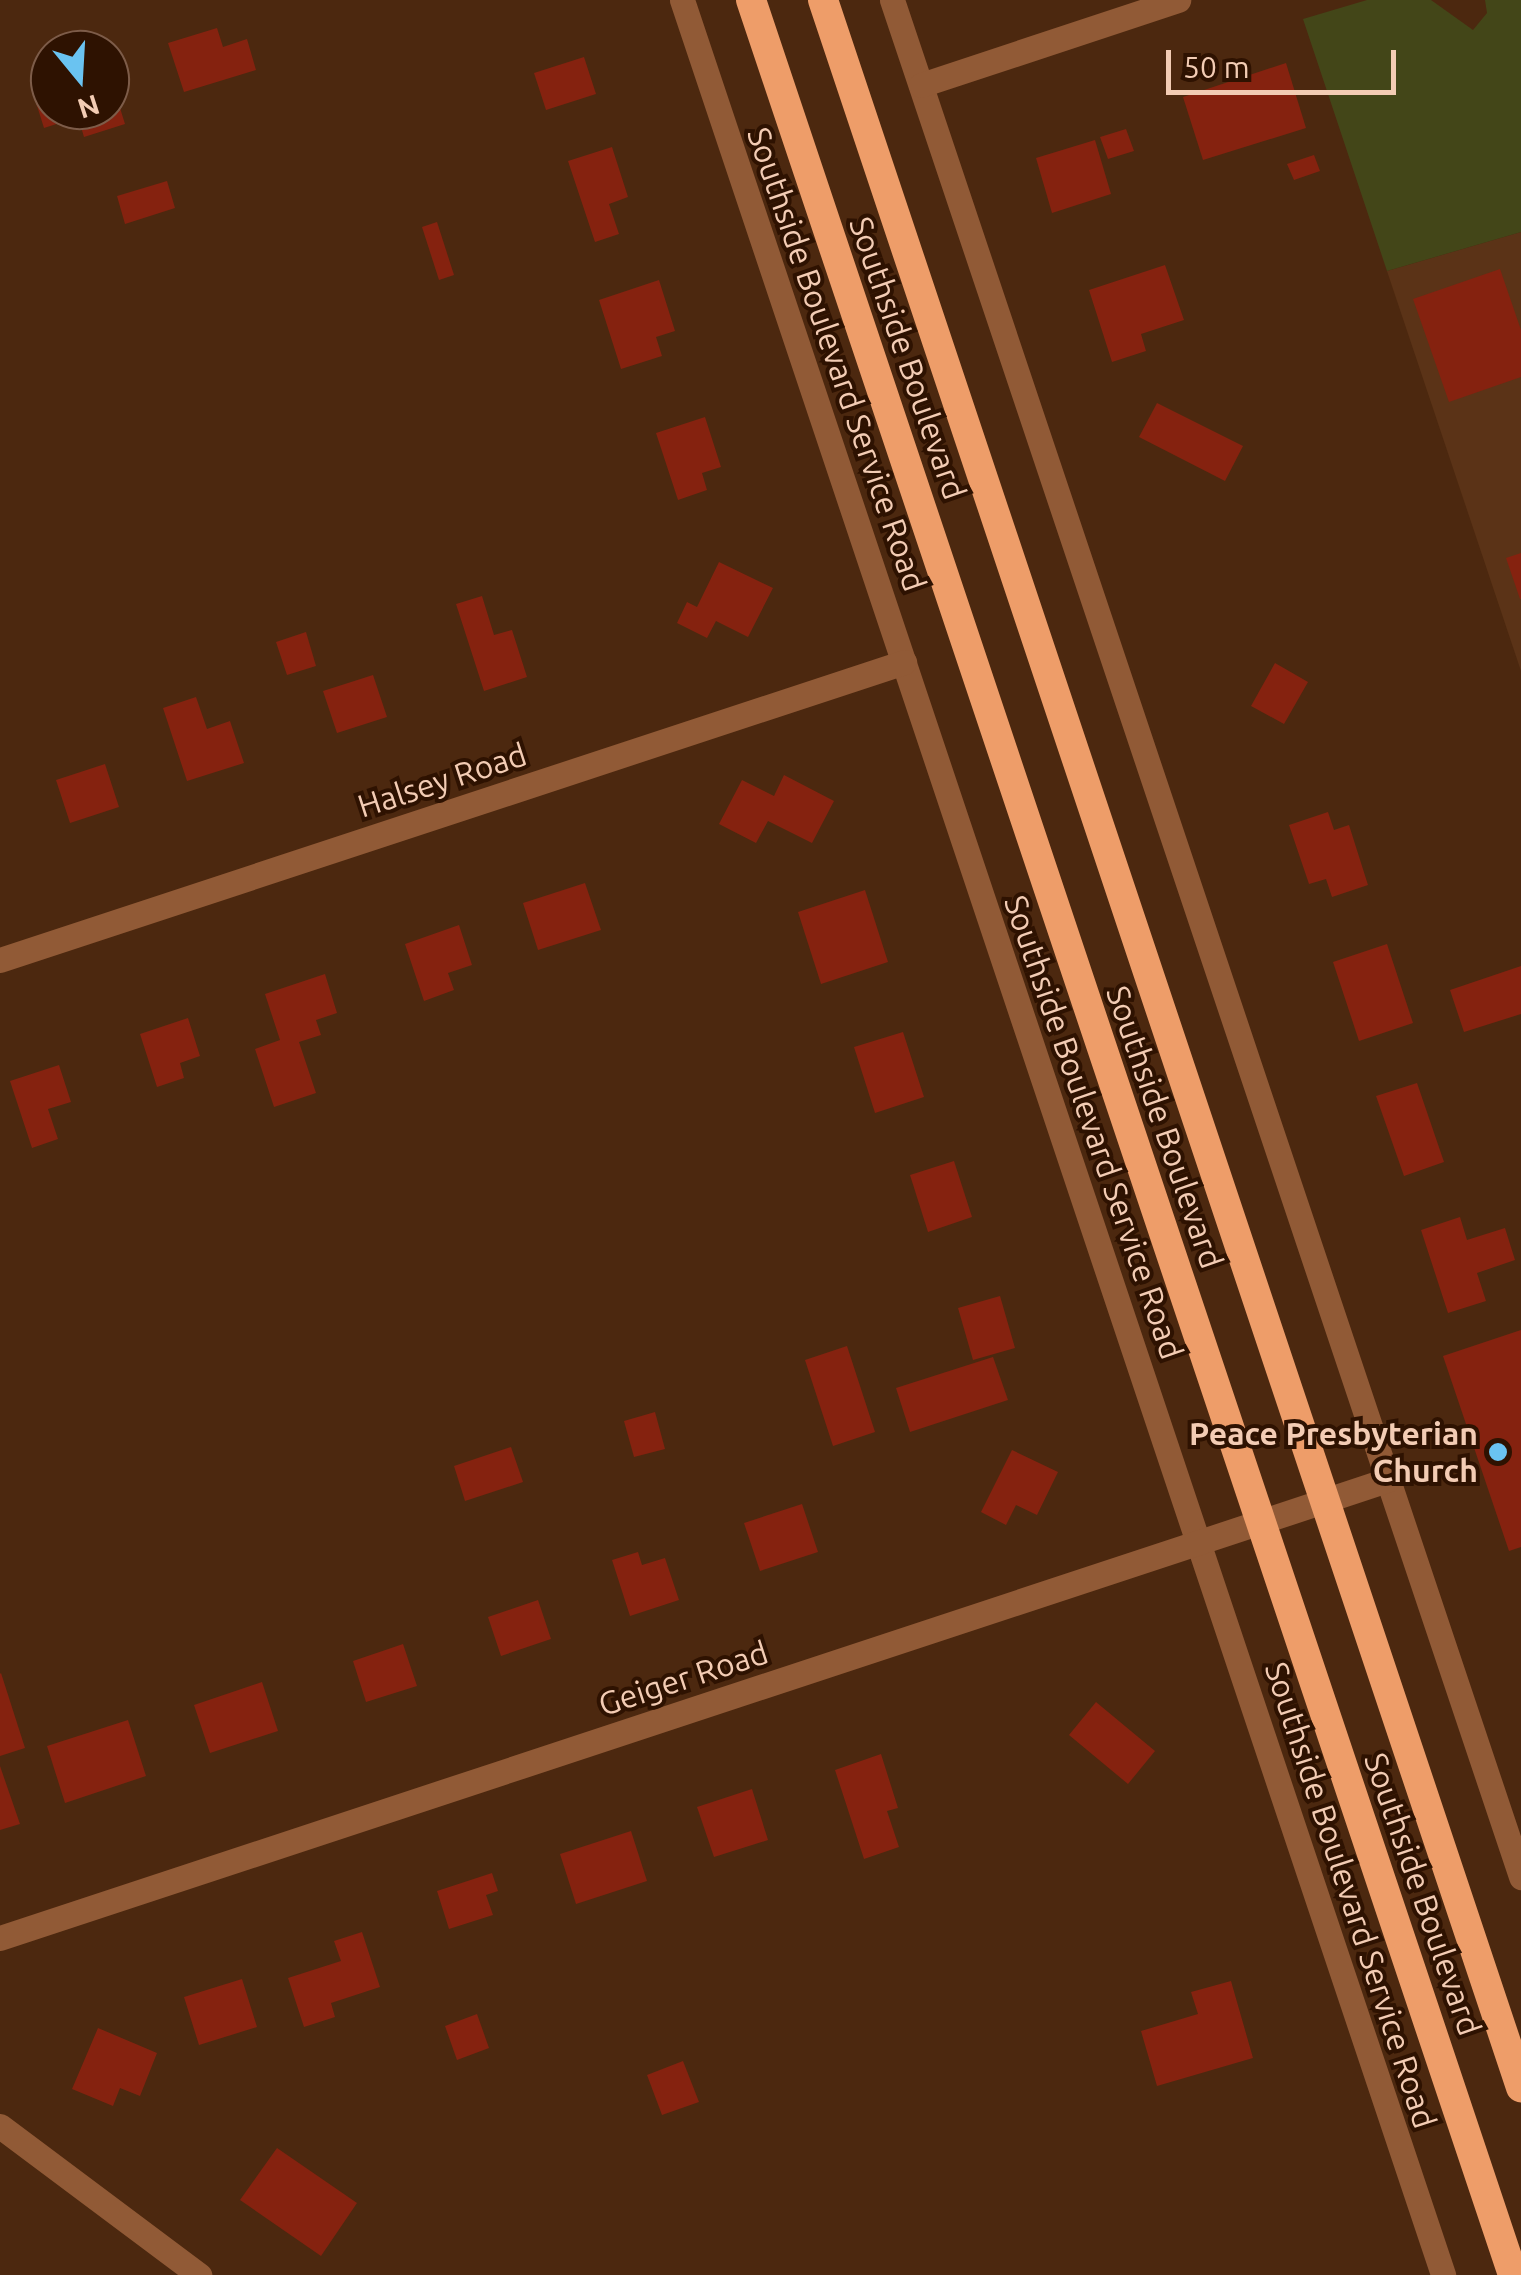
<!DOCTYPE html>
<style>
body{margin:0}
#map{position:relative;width:1521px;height:2275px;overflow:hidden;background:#4c280f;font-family:Ubuntu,sans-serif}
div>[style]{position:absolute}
.built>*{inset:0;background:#5b3317}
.green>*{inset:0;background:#434618}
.building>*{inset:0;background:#85220f}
.minor>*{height:25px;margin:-12.5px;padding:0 12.5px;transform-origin:12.5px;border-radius:12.5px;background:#915a36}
.highway>*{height:30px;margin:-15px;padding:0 15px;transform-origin:15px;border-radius:15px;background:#ee9d69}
.dots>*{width:28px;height:28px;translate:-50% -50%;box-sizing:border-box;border:5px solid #2e1201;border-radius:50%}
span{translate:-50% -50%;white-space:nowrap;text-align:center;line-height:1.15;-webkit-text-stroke:8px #2e1201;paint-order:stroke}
.street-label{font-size:32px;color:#f3ccb4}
.poi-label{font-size:32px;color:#f3ccb4;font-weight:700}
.right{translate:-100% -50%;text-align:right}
.north{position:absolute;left:30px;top:30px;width:100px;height:100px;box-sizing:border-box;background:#2e1201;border:2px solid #7d5c49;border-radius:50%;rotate:162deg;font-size:28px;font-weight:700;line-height:40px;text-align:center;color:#f3ccb4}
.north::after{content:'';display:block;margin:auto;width:35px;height:45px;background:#6ac3f1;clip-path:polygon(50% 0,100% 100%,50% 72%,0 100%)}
.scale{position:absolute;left:1166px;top:50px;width:230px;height:45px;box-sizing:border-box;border:5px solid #f3ccb4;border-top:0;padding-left:12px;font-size:30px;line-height:35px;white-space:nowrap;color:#f3ccb4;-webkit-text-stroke:8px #2e1201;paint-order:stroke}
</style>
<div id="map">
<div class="built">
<i style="clip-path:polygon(1521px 232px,1521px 671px,1387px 271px)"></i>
</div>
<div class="green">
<i style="clip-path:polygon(1367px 0,1431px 0,1473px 30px,1487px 13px,1485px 0,1521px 0,1521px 232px,1387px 271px,1303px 19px)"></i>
</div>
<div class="building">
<i style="clip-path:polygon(217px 28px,223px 47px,247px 39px,256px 70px,184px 92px,168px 43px)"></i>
<i style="clip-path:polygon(584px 57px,596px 94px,546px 110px,534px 73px)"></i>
<i style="clip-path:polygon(1286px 63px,1306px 128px,1203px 160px,1183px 97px)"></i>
<i style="clip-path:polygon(111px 79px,125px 124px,84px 137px,78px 117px,44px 128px,33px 93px,50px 87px,50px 110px,110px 110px)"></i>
<i style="clip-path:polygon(1126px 129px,1134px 151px,1108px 159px,1100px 137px)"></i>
<i style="clip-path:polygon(1095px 140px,1111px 194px,1052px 213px,1036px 158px)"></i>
<i style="clip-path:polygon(612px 147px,628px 197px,609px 204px,619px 234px,595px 242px,568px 161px)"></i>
<i style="clip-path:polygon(1314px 155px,1320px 171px,1294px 180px,1287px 164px)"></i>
<i style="clip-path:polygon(167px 181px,175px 208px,125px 224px,117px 196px)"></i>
<i style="clip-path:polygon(437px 222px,454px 275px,439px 280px,422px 227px)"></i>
<i style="clip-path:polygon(1165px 265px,1184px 320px,1141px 334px,1146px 351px,1112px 362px,1089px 290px)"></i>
<i style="clip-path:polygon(1500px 269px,1521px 330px,1521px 377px,1449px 402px,1413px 299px)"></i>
<i style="clip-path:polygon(659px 280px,675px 331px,656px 337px,662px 356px,621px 369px,599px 300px)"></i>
<i style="clip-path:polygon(1157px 403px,1243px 446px,1225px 481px,1139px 437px)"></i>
<i style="clip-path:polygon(705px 417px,721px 467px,702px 473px,707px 490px,678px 500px,656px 433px)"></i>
<i style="clip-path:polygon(1521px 553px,1521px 599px,1520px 599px,1506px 558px)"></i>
<i style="clip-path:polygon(719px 562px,773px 588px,748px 637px,716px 621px,707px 638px,677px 623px,687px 602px,697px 607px)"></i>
<i style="clip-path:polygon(482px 596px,494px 635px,512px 630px,527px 677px,484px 691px,456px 604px)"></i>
<i style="clip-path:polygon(306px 632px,316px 666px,287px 675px,276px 642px)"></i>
<i style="clip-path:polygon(1275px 663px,1308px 682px,1284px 724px,1251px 706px)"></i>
<i style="clip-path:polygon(373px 675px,387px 717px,337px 733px,323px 691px)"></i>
<i style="clip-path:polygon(196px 697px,207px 729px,230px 721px,244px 763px,187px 781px,163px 708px)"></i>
<i style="clip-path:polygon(105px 764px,119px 807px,70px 823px,56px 780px)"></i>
<i style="clip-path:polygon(784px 775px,834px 801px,812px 843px,768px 821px,756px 843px,719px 824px,742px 780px,774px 796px)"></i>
<i style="clip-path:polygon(1328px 812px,1334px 830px,1349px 825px,1368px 885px,1332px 897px,1326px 879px,1309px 884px,1289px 825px)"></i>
<i style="clip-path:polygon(585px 883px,601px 930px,538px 950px,523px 903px)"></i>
<i style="clip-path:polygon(865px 890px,888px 962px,821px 984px,798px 912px)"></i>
<i style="clip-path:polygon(459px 925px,472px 965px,448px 973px,454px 990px,424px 1001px,405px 944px)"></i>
<i style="clip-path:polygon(1387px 944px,1413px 1023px,1359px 1041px,1333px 962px)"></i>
<i style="clip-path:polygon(1521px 966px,1521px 1014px,1464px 1032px,1450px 990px)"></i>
<i style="clip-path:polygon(325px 974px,337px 1013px,316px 1020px,321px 1035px,299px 1042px,316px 1093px,274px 1107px,255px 1049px,280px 1040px,265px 994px)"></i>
<i style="clip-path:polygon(188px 1018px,200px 1056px,180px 1063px,184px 1078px,157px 1087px,140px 1034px)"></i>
<i style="clip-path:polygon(903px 1032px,924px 1097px,875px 1113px,854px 1047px)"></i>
<i style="clip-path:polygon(59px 1065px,71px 1102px,48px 1109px,58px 1139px,32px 1148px,10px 1081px)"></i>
<i style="clip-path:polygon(1417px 1083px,1444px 1162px,1404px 1176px,1376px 1096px)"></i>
<i style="clip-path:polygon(954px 1161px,972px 1217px,928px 1232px,910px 1175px)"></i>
<i style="clip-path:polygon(1460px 1217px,1467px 1240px,1505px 1228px,1515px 1260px,1477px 1273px,1486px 1301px,1448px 1313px,1421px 1230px)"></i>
<i style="clip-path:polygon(1000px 1296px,1015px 1348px,973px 1360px,958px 1308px)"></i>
<i style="clip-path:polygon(1521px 1330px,1521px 1547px,1509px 1551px,1443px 1356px)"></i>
<i style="clip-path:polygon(847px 1346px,875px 1432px,833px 1446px,805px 1360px)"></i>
<i style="clip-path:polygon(993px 1357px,1008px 1400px,910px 1432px,896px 1388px)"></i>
<i style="clip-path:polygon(655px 1412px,665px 1449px,634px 1457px,624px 1421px)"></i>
<i style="clip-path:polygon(511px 1447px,523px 1482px,465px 1501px,454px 1466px)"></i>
<i style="clip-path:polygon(1012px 1450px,1058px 1472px,1037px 1515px,1016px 1505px,1006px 1525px,981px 1512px)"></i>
<i style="clip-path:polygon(802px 1504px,818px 1552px,760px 1571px,744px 1523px)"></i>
<i style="clip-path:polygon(638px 1552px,642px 1565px,665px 1558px,679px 1600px,630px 1616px,612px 1560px)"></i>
<i style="clip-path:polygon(538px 1600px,551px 1639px,501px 1656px,488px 1617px)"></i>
<i style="clip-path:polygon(403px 1644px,417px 1686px,366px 1702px,353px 1661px)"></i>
<i style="clip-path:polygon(1px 1673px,25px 1748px,0 1756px,0 1674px)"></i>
<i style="clip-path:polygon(262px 1682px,278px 1731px,210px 1753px,194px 1705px)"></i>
<i style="clip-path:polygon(1096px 1702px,1155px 1751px,1128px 1784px,1069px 1735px)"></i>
<i style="clip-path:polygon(128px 1720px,146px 1776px,65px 1803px,47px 1746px)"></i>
<i style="clip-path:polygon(881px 1754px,898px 1808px,887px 1811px,899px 1847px,864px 1859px,835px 1770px)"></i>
<i style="clip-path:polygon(0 1766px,20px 1824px,0 1830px)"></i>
<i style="clip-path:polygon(752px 1789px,768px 1840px,714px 1857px,697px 1807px)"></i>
<i style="clip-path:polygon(631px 1831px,647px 1881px,576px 1904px,560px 1854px)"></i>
<i style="clip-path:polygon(492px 1873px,498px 1891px,486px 1895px,493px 1915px,449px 1929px,437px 1891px)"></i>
<i style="clip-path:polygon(362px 1932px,380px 1987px,331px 2003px,335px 2017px,304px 2027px,288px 1978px,341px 1961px,334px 1941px)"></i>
<i style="clip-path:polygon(242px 1979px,257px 2027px,199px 2045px,184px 1997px)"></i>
<i style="clip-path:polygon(1231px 1981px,1253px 2058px,1157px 2086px,1141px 2031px,1198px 2014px,1191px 1992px)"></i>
<i style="clip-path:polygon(477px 2014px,489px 2048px,457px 2060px,445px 2026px)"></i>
<i style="clip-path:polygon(98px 2028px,157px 2053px,140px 2096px,120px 2088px,113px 2106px,72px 2089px)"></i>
<i style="clip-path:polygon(683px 2061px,699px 2102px,662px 2115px,647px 2075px)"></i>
<i style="clip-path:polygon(277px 2148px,357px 2203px,321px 2256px,240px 2200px)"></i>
</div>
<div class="minor">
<i style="left:682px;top:0;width:2399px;rotate:71.5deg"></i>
<i style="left:892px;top:0;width:1980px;rotate:71.47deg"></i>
<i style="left:921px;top:85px;width:271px;rotate:-18.3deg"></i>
<i style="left:0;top:960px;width:952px;rotate:-18.24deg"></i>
<i style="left:0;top:1938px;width:1461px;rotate:-18.27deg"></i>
<i style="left:0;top:2126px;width:249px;rotate:36.8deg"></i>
</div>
<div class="highway">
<i style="left:751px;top:0;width:2399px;rotate:71.48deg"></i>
<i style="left:823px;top:0;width:2201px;rotate:71.51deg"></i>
</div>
<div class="dots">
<i style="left:1498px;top:1452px;background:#6ac3f1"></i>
</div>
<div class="street-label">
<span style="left:908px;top:358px;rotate:71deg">Southside Boulevard</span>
<span style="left:837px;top:359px;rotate:71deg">Southside Boulevard Service Road</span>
<span style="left:442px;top:780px;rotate:-18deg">Halsey Road</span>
<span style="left:1094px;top:1127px;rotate:71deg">Southside Boulevard Service Road</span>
<span style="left:1165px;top:1127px;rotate:71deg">Southside Boulevard</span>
<span style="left:683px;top:1678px;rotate:-18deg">Geiger Road</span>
<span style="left:1423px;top:1894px;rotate:71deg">Southside Boulevard</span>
<span style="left:1351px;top:1895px;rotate:72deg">Southside Boulevard Service Road</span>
</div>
<div class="poi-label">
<span class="right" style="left:1478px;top:1452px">Peace Presbyterian<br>Church</span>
</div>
<div class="north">N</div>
<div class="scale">50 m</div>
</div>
